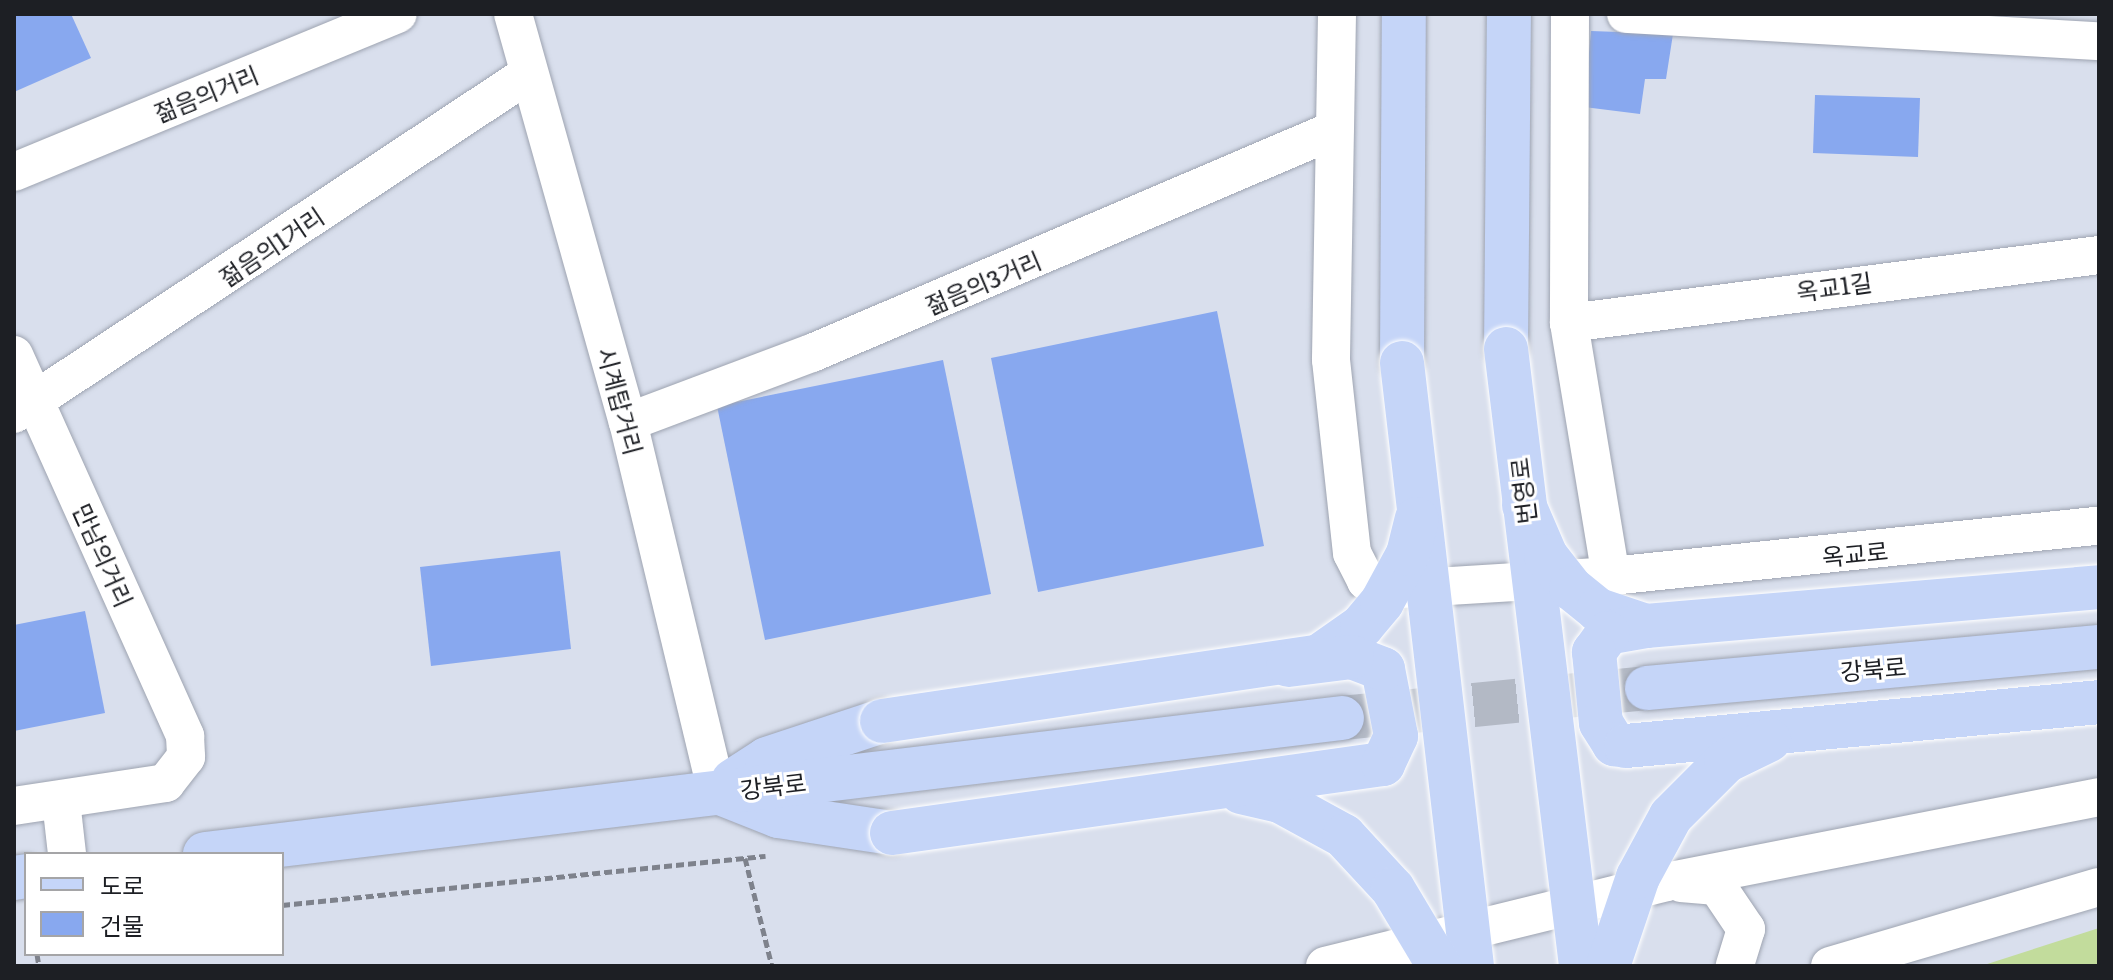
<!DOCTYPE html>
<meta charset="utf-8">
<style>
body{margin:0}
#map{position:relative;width:2113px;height:980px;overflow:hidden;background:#d9dfed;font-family:Literata,"Noto Sans KR",serif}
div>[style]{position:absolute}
.green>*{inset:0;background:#c2dc9c}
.building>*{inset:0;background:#88a8ef}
.major-tunnel>*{height:44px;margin-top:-22px;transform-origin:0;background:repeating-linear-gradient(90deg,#b3b9c5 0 44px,transparent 0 66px)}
.path>*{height:5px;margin-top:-2.5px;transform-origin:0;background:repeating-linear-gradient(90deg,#7e828c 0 8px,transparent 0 12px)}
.roads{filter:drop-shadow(0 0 2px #9ea4b1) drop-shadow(0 0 2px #9ea4b1)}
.minor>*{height:38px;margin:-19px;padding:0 19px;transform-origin:19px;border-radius:19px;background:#fff}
.major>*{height:44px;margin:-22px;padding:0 22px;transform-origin:22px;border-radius:22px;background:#c5d5f8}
.bridges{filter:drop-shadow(0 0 2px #fff) drop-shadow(0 0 2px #fff)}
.major-bridge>*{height:44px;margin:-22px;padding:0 22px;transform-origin:22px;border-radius:22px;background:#c5d5f8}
span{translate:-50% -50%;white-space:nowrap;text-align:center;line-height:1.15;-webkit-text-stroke:6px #fff;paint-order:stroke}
.street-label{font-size:24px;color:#1d1f24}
.frame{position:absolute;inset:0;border:16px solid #1d1f24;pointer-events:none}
.legend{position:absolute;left:24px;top:852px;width:260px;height:104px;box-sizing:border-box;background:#fff;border:2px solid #a5a5a7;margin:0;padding:10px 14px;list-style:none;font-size:24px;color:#1d1f24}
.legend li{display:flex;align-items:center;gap:16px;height:40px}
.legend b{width:40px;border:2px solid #a5a5a7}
</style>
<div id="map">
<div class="green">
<i style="clip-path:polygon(2099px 928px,2099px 966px,1981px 966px)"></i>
</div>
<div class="building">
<i style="clip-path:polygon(14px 14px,71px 14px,91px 58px,14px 92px)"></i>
<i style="clip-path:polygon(1591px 31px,1673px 34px,1666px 79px,1645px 79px,1640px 114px,1584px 107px)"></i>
<i style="clip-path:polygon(1815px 95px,1920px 98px,1918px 157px,1813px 153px)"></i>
<i style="clip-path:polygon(1217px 311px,1264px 546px,1038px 592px,991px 358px)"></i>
<i style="clip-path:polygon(943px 360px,991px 594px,765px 640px,717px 406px)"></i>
<i style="clip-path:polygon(560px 551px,571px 649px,431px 666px,420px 567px)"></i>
<i style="clip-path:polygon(85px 611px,105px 713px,14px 731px,14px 625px)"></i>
</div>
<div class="major-tunnel">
<i style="left:1342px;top:718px;width:306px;rotate:-5.6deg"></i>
</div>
<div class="path">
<i style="left:745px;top:858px;width:111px;rotate:76deg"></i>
<i style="left:282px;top:905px;width:486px;rotate:-5.8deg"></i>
<i style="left:37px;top:954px;width:12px;rotate:81deg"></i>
</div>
<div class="roads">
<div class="minor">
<i style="left:513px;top:14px;width:424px;rotate:74.3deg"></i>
<i style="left:628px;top:422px;width:381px;rotate:76.5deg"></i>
<i style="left:1337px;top:14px;width:346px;rotate:91deg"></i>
<i style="left:1331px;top:360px;width:194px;rotate:83.8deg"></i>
<i style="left:1352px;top:553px;width:31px;rotate:63deg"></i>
<i style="left:1366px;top:581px;width:21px;rotate:25deg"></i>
<i style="left:1385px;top:590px;width:226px;rotate:-3.5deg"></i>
<i style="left:1611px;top:576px;width:491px;rotate:-5.9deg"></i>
<i style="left:1570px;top:14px;width:309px;rotate:90.2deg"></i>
<i style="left:1569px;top:323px;width:256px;rotate:80.6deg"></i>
<i style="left:1626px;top:14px;width:474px;rotate:3.3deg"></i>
<i style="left:14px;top:172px;width:415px;rotate:-22.4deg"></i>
<i style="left:1569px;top:323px;width:534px;rotate:-7.31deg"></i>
<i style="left:14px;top:355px;width:418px;rotate:65.8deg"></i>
<i style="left:185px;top:736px;width:21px;rotate:87deg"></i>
<i style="left:186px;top:757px;width:33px;rotate:128deg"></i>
<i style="left:166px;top:783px;width:154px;rotate:171.4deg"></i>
<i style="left:14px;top:414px;width:615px;rotate:-33.46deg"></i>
<i style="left:628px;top:422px;width:197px;rotate:-20.6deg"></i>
<i style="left:812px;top:353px;width:568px;rotate:-23.13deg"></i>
<i style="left:61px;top:801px;width:53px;rotate:83.5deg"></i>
<i style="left:1681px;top:883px;width:36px;rotate:5deg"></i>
<i style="left:1717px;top:886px;width:52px;rotate:56deg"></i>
<i style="left:1746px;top:929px;width:39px;rotate:107deg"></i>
<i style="left:1325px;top:966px;width:351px;rotate:-13.8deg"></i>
<i style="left:1666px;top:882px;width:441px;rotate:-11.1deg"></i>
<i style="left:1830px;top:966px;width:280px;rotate:-16.4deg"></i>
</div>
<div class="major">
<i style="left:1506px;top:349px;width:335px;rotate:-89.5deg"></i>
<i style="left:1402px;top:363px;width:349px;rotate:-89.7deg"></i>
<i style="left:1647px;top:688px;width:454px;rotate:-5.2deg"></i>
<i style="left:733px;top:781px;width:40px;rotate:-32.9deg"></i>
<i style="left:767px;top:759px;width:121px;rotate:-18.3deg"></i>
<i style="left:723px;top:794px;width:59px;rotate:21.8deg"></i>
<i style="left:778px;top:816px;width:115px;rotate:8.5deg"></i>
<i style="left:205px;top:854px;width:1145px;rotate:-6.82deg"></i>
<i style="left:14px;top:878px;width:12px;rotate:-9deg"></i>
</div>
</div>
<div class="bridges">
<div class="major-bridge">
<i style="left:1506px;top:349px;width:622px;rotate:83.07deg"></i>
<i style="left:1402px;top:363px;width:607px;rotate:83.38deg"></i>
<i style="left:1524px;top:505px;width:56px;rotate:66.7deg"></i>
<i style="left:1546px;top:556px;width:41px;rotate:52deg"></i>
<i style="left:1571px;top:588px;width:35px;rotate:39deg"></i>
<i style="left:1598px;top:610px;width:51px;rotate:18.4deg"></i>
<i style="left:1646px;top:626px;width:455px;rotate:-4.9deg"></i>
<i style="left:1646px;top:626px;width:39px;rotate:170deg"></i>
<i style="left:1608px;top:633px;width:24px;rotate:126deg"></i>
<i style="left:1594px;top:652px;width:71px;rotate:84.4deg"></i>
<i style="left:1601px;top:723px;width:25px;rotate:58deg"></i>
<i style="left:1614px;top:744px;width:12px;rotate:9deg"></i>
<i style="left:1626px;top:746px;width:475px;rotate:-5.3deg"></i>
<i style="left:882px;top:721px;width:441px;rotate:-8.4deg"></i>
<i style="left:1318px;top:657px;width:54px;rotate:-35.2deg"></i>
<i style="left:1362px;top:626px;width:31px;rotate:-50deg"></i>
<i style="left:1382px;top:602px;width:55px;rotate:-61.6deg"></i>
<i style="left:1408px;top:554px;width:36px;rotate:-76deg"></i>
<i style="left:1241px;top:792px;width:40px;rotate:13deg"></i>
<i style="left:1280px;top:801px;width:73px;rotate:28.7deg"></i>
<i style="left:1344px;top:836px;width:72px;rotate:47.2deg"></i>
<i style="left:1393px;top:889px;width:90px;rotate:59.1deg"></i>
<i style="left:892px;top:833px;width:496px;rotate:-8deg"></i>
<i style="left:1383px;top:764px;width:31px;rotate:-65deg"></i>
<i style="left:1396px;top:736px;width:68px;rotate:-101deg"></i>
<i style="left:1383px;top:669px;width:33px;rotate:-159deg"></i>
<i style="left:1352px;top:657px;width:64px;rotate:172.9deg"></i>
<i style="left:1608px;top:966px;width:94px;rotate:-71.4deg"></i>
<i style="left:1638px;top:877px;width:69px;rotate:-61.6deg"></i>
<i style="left:1671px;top:816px;width:78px;rotate:-45deg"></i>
<i style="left:1726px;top:761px;width:48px;rotate:-26deg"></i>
</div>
</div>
<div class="street-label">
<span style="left:206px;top:93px;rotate:-22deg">젊음의거리</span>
<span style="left:271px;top:246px;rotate:-34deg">젊음의1거리</span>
<span style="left:983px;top:282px;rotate:-23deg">젊음의3거리</span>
<span style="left:1834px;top:286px;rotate:-8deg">옥교1길</span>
<span style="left:621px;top:401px;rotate:75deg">시계탑거리</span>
<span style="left:1522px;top:491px;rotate:-97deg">번영로</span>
<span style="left:1855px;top:553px;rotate:-6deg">옥교로</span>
<span style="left:104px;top:555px;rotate:66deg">만남의거리</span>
<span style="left:1873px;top:668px;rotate:-5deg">강북로</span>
<span style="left:773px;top:785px;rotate:-7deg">강북로</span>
</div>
<div class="frame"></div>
<ul class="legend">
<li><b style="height:10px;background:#c5d5f8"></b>도로</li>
<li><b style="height:22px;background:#88a8ef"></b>건물</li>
</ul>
</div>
